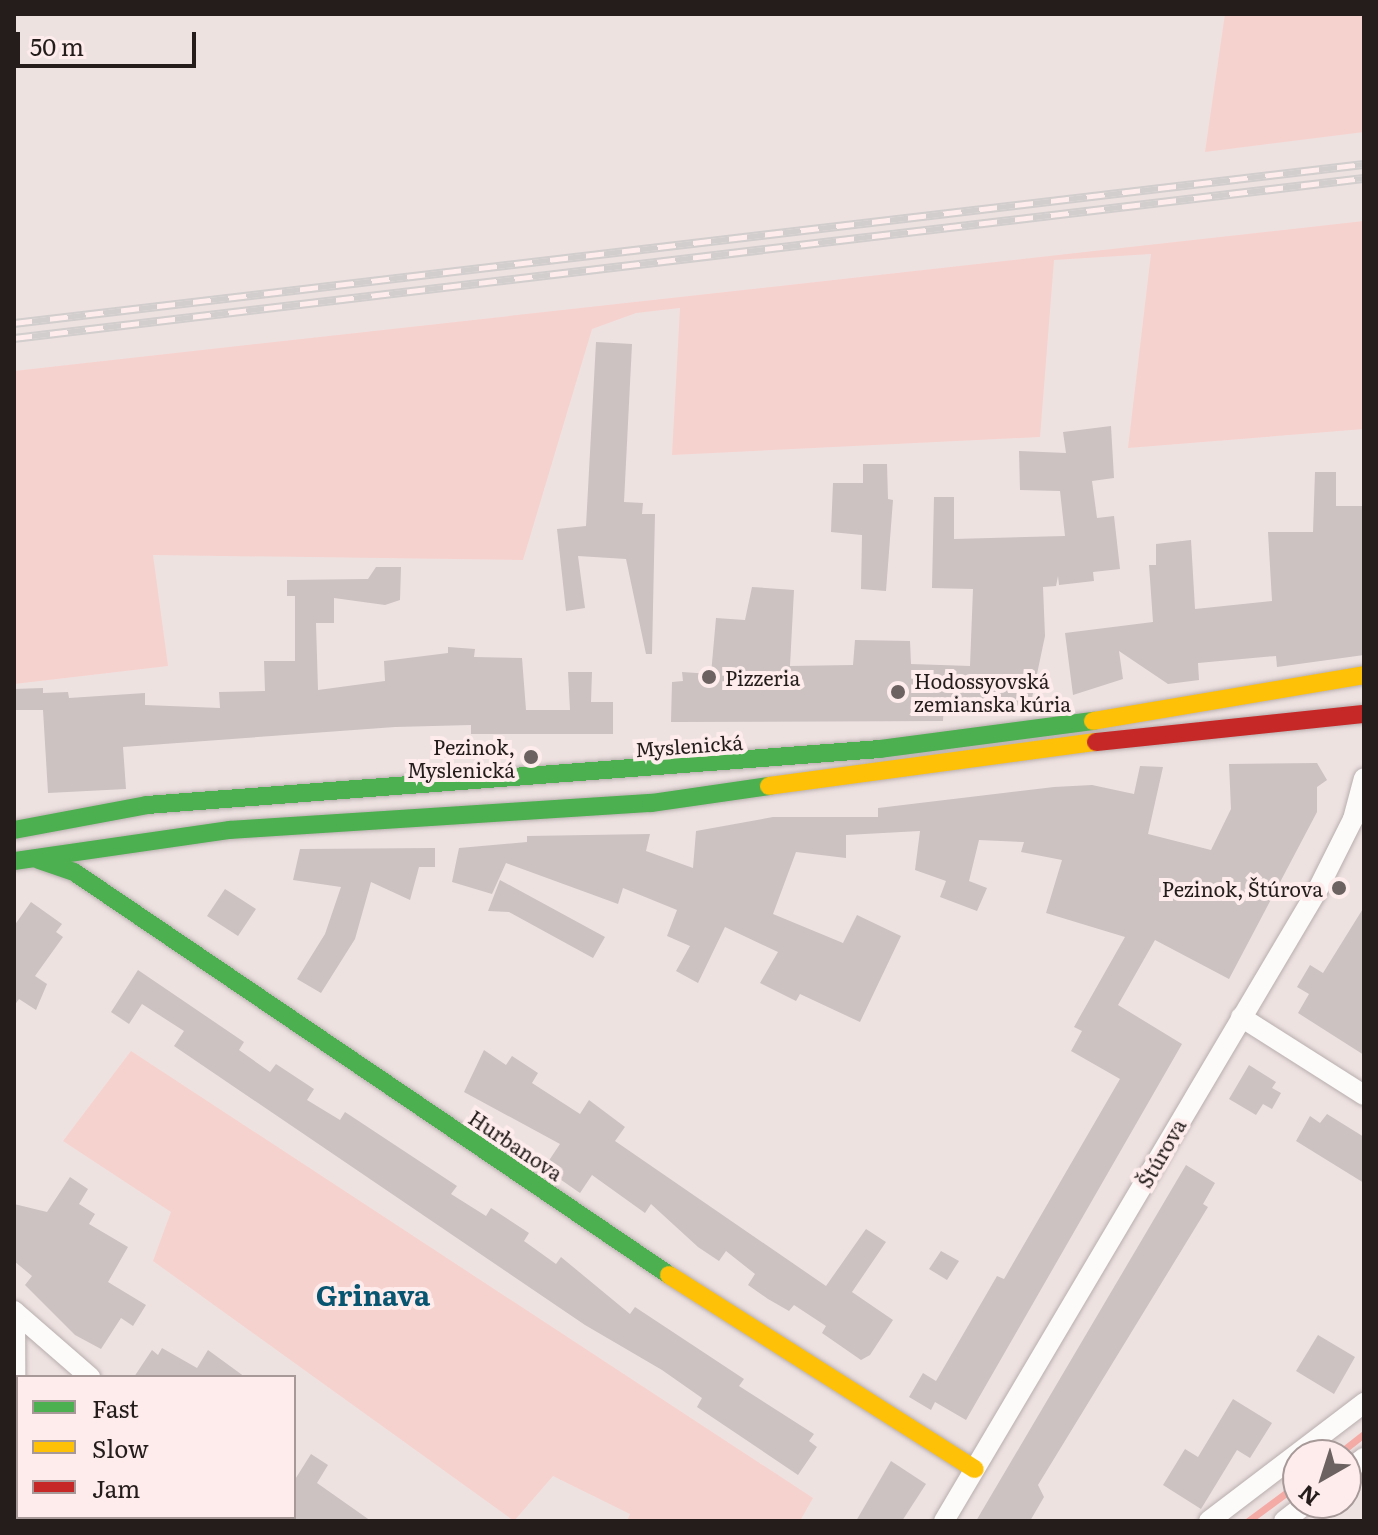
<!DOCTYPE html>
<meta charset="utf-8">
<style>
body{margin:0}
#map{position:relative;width:1378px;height:1535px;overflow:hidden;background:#eee2e1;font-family:Literata,serif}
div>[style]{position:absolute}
.green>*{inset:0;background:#f6d2ce}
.stream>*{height:7px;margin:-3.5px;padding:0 3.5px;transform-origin:3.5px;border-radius:3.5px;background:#f4aba6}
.building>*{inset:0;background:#cbc2c1}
.roads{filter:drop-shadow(0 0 2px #b8aeae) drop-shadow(0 0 2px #b8aeae)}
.street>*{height:20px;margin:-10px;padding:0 10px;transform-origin:10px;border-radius:10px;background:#fcfbfa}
.fast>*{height:18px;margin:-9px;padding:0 9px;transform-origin:9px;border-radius:9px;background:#4caf50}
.slow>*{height:18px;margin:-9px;padding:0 9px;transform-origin:9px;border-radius:9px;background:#ffc107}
.jam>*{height:18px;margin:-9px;padding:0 9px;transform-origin:9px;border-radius:9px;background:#c62828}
.rail>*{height:9px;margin-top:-4.5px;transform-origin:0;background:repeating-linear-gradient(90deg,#fdeceb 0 18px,#d2cece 0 36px);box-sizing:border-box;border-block:2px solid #d2cece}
.dots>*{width:22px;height:22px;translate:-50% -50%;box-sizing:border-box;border:4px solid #fdeceb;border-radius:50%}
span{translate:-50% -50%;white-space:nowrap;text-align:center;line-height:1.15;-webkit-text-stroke:8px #fdeceb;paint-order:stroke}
.poi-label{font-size:20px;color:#241d1c}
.left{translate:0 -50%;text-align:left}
.right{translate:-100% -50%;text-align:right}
.street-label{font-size:20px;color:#241d1c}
.district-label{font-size:28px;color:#075570;font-weight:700}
.frame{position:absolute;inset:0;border:16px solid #241d1c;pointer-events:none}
.legend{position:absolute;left:16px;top:1375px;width:280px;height:144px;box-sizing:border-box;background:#fdeceb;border:2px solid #a69998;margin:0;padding:10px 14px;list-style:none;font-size:24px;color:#241d1c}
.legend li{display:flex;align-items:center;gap:16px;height:40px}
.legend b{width:40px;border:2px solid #a69998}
.north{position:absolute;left:1282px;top:1439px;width:80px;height:80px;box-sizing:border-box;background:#fdeceb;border:2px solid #a69998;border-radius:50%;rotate:219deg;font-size:22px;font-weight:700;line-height:32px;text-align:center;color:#241d1c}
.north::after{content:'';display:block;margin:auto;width:28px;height:36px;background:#6b6261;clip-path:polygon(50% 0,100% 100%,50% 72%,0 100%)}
.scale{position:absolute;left:16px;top:32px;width:180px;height:36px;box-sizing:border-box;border:4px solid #241d1c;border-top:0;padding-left:10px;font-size:24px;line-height:28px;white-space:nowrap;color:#241d1c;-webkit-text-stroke:6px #fdeceb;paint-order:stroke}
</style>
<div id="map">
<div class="green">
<i style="clip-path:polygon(1225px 14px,1364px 14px,1364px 132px,1205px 152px)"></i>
<i style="clip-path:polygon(1364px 221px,1364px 429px,1128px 448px,1151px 254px,1054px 260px,1040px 437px,672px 455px,680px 308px,636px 313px,592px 329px,523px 560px,153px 555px,168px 666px,14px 684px,14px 371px)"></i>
<i style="clip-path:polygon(131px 1051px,813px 1498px,800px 1521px,627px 1521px,630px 1514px,553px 1476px,514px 1521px,153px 1261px,171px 1212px,63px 1141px)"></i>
</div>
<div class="stream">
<i style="left:1337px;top:1455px;width:34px;rotate:-38deg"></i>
<i style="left:1248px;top:1521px;width:62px;rotate:-36.5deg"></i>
</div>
<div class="building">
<i style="clip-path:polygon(596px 342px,632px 344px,624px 502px,643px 503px,642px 514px,655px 514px,652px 654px,646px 654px,626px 559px,578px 556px,585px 608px,566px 611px,557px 529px,586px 526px)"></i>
<i style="clip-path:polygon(1111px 426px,1114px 478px,1092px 481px,1097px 518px,1114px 516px,1120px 569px,1093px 572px,1094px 581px,1059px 585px,1058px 576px,1056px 586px,1043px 587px,1045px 636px,1029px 712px,988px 701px,987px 710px,944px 704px,943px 721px,671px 722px,672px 682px,683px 681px,682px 672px,711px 674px,716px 618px,745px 620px,752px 587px,794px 590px,790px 666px,853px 665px,855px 640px,910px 641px,911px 664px,970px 666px,973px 589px,932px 588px,934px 497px,954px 497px,954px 539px,1065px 536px,1060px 491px,1020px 490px,1019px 451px,1066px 453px,1063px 432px)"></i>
<i style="clip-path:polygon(863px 464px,887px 464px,888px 499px,893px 500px,886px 591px,861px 589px,862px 535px,831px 532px,833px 483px,863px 483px)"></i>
<i style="clip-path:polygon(1315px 472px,1336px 472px,1336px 506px,1364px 506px,1364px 655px,1277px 667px,1276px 656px,1198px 663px,1199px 680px,1168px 684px,1119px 651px,1123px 679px,1073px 695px,1065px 633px,1153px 622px,1149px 565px,1156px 565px,1156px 544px,1191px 540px,1195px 609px,1272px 601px,1268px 532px,1313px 532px)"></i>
<i style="clip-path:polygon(376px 567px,401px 567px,400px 600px,385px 605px,334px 598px,334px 623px,316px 623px,318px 690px,385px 681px,384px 661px,448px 653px,448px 647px,475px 649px,474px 657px,522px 658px,526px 710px,570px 710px,568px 672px,592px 672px,591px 702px,613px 702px,613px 734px,471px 734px,471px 725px,395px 727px,123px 747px,126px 789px,48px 793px,43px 710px,14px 710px,14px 689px,43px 688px,43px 693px,68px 692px,69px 698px,145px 693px,145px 705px,220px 708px,219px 692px,265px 691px,264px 661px,295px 661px,295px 596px,287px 596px,287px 580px,368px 579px)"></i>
<i style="clip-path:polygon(1317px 763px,1327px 780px,1317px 787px,1317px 812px,1229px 979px,1155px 940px,1118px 1005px,1182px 1044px,966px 1420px,935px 1402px,931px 1410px,909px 1397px,923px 1373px,936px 1381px,997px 1276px,1004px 1279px,1120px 1079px,1071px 1051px,1082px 1031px,1074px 1027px,1125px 937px,1046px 913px,1062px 860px,1021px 852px,1024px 842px,979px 840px,969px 881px,987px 888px,977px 911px,940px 897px,946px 881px,915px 870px,920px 831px,846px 835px,846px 858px,796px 852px,773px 914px,843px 943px,857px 915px,901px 936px,860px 1022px,800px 994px,796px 1001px,760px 983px,778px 952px,725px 927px,698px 983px,676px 971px,690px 946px,667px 936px,677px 910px,623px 888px,618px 904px,506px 863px,492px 894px,452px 882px,459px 848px,527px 842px,527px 836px,650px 834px,646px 851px,693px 868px,696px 831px,773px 817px,878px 817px,878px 808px,1054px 787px,1092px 785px,1134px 794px,1140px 766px,1163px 767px,1148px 834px,1211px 850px,1231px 809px,1229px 764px)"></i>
<i style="clip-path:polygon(435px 848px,435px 867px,419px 867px,410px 900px,371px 882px,355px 939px,321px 993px,297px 979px,325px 934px,341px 887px,293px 880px,300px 849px)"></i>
<i style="clip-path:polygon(500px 880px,605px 937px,593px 958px,509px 912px,488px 911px)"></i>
<i style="clip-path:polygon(225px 889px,256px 909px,238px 936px,207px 916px)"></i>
<i style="clip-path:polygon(31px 902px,62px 924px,56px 932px,63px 937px,35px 976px,47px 984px,36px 1010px,19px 999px,14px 1006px,14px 926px)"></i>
<i style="clip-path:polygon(1364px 907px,1364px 1055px,1298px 1013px,1309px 994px,1297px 987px,1310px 965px,1323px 973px)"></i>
<i style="clip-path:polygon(138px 970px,244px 1042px,239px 1050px,270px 1072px,276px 1064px,314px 1089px,307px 1100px,340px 1120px,345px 1112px,457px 1186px,451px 1194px,486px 1216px,491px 1208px,529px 1233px,524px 1241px,556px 1264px,561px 1257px,630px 1314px,635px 1307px,744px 1379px,739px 1386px,814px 1434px,809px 1441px,817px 1447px,798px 1475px,697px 1407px,702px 1398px,662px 1370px,585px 1325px,174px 1046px,184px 1031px,142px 1004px,129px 1024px,111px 1012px)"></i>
<i style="clip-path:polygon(484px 1050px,506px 1065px,512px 1056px,538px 1073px,532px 1083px,580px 1114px,589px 1100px,625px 1127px,615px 1141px,826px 1286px,866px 1229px,886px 1242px,852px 1292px,893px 1320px,870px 1355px,861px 1360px,822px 1333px,826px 1326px,794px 1305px,789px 1311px,768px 1299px,748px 1285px,755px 1274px,726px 1251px,719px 1261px,698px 1247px,651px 1204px,645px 1213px,592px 1175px,580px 1193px,544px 1168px,560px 1144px,464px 1092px)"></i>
<i style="clip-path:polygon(1249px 1065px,1276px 1082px,1272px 1088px,1281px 1093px,1272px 1109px,1263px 1104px,1256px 1115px,1229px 1099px)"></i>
<i style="clip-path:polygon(1327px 1114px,1364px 1137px,1364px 1183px,1296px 1141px,1310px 1116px,1320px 1123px)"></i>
<i style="clip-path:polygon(1186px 1165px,1215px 1183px,1203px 1204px,1208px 1207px,1038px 1485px,1044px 1497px,1030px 1521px,976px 1521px)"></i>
<i style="clip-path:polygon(70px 1177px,88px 1189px,79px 1204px,95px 1214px,89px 1224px,128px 1247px,108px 1282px,146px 1305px,133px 1326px,121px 1318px,101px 1349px,75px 1335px,25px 1285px,32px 1276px,14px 1261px,14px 1204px,47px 1212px)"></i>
<i style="clip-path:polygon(941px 1251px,959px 1261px,947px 1280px,929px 1269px)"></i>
<i style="clip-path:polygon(1318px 1335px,1355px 1357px,1334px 1394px,1296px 1371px)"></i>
<i style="clip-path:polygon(162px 1348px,197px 1368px,208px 1350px,245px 1377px,134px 1377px,152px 1350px,158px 1355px)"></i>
<i style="clip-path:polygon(1233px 1399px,1272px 1423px,1250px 1458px,1237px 1450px,1201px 1509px,1163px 1485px,1185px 1449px,1198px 1457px)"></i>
<i style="clip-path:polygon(311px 1454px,328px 1465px,317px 1483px,371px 1521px,294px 1521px,294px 1481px)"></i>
<i style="clip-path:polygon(891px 1461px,926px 1484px,902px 1521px,856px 1521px)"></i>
</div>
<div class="roads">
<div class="street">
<i style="left:1241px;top:1017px;width:146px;rotate:32.4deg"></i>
<i style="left:14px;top:1311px;width:101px;rotate:41deg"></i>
<i style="left:15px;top:1312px;width:209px;rotate:89.7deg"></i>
<i style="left:1346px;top:1472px;width:23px;rotate:-38deg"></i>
<i style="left:251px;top:1517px;width:6px;rotate:39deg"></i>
<i style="left:944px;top:1521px;width:734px;rotate:-59.38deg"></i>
<i style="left:1318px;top:889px;width:78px;rotate:-63.4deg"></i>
<i style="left:1353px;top:819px;width:42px;rotate:-75deg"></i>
<i style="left:1209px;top:1521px;width:195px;rotate:-37.3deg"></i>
<i style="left:1284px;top:1521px;width:29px;rotate:-38deg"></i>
</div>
<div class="fast">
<i style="left:14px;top:830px;width:135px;rotate:-10.6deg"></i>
<i style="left:147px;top:805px;width:735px;rotate:-4.37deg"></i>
<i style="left:880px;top:749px;width:215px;rotate:-7.5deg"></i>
<i style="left:39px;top:860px;width:37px;rotate:19deg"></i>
<i style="left:74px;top:872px;width:719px;rotate:34.11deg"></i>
<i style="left:14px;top:861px;width:218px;rotate:-8.2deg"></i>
<i style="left:230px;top:830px;width:422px;rotate:-3.7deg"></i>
<i style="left:651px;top:803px;width:119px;rotate:-8.2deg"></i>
</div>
<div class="slow">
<i style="left:1093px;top:721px;width:275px;rotate:-9.6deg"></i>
<i style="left:769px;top:786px;width:330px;rotate:-7.7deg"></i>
<i style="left:669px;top:1275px;width:362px;rotate:32.4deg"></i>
</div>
<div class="jam">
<i style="left:1096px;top:742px;width:269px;rotate:-6deg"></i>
</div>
</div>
<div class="rail">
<i style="left:14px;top:323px;width:1359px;rotate:-6.72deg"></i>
<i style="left:14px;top:338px;width:1359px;rotate:-6.76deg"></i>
</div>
<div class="dots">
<i style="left:709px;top:677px;background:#6b6261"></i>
<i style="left:898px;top:692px;background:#6b6261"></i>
<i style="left:531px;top:757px;background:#6b6261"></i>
<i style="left:1339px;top:888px;background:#6b6261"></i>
</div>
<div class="poi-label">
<span class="left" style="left:725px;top:677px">Pizzeria</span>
<span class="left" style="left:914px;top:692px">Hodossyovská<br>zemianska kúria</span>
<span class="right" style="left:515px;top:758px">Pezinok,<br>Myslenická</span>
<span class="right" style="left:1323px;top:888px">Pezinok, Štúrova</span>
</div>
<div class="street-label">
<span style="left:689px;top:745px;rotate:-4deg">Myslenická</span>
<span style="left:516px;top:1145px;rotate:34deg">Hurbanova</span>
<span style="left:1161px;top:1153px;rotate:-60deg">Štúrova</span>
</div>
<div class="district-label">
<span style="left:373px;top:1294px">Grinava</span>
</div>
<div class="frame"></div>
<ul class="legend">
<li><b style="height:10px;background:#4caf50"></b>Fast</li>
<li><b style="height:10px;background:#ffc107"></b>Slow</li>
<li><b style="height:10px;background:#c62828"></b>Jam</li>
</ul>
<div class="north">N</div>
<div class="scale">50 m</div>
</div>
